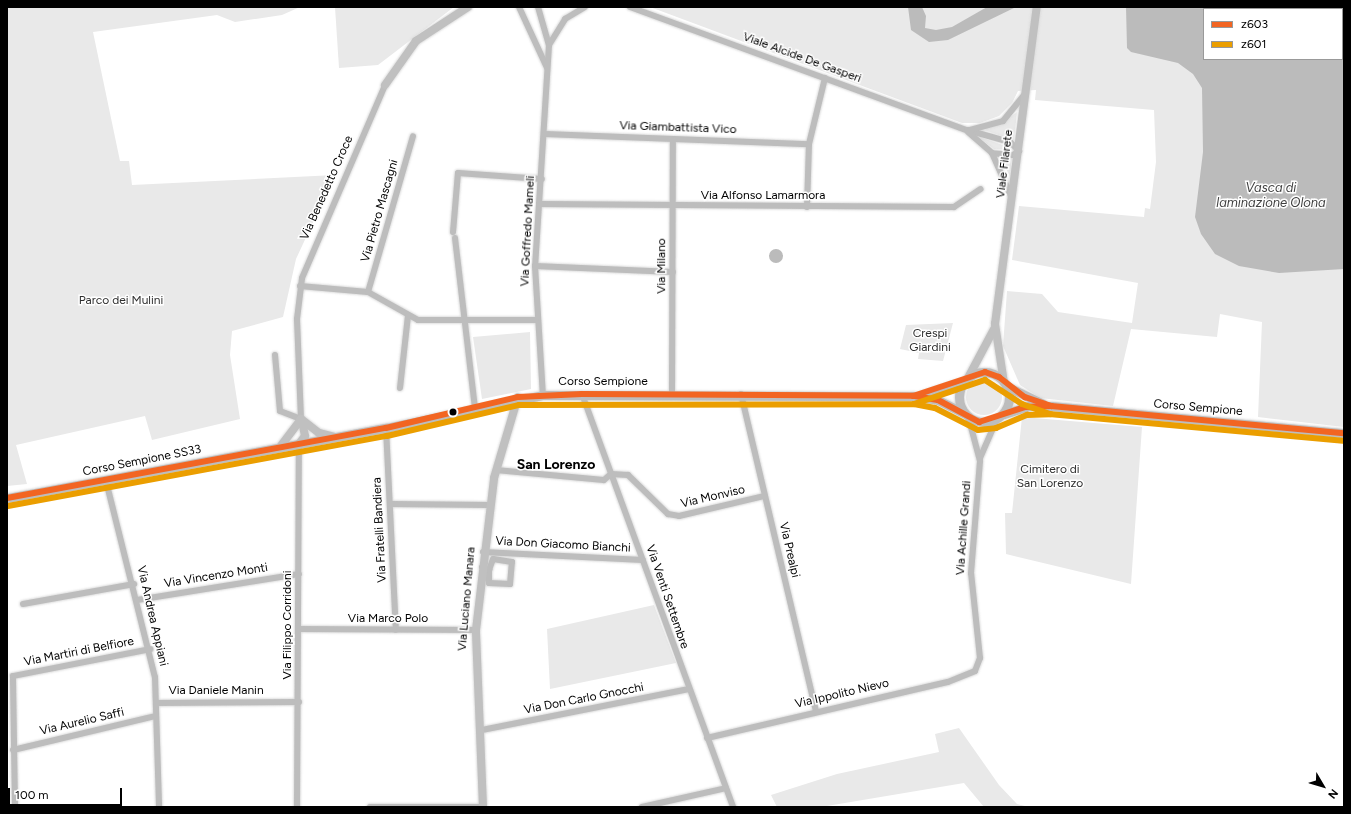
<!DOCTYPE html>
<style>
body{margin:0}
#map{position:relative;width:1351px;height:814px;overflow:hidden;background:#fff;font-family:Figtree,sans-serif}
div>[style]{position:absolute}
.green>*{inset:0;background:#e9e9e9}
.round{border-radius:50%}
.water>*{inset:0;background:#bbb}
.roads{filter:drop-shadow(0 0 1px #dbdbdb) drop-shadow(0 0 1px #dbdbdb)}
.street>*{height:6px;margin:-3px;padding:0 3px;transform-origin:3px;border-radius:3px;background:#bdbdbd}
.secondary>*{height:8px;margin:-4px;padding:0 4px;transform-origin:4px;border-radius:4px;background:#c0c0c0}
.primary>*{height:9px;margin:-4.5px;padding:0 4.5px;transform-origin:4.5px;border-radius:4.5px;background:#bdbdbd}
.primary>.ring{margin:-4.5px;padding:0;box-sizing:content-box;background:none;border:9px solid #bdbdbd;border-radius:50%}
.bus-1>*{height:6px;margin:-3px;padding:0 3px;transform-origin:3px;border-radius:3px;background:#f26522}
.bus-2>*{height:6px;margin:-3px;padding:0 3px;transform-origin:3px;border-radius:3px;background:#eb9e00}
.dots>*{width:11px;height:11px;translate:-50% -50%;box-sizing:border-box;border:2px solid #fff;border-radius:50%}
span{translate:-50% -50%;white-space:nowrap;text-align:center;line-height:1.15;-webkit-text-stroke:3px #fff;paint-order:stroke}
.street-label{font-size:12px;color:#000}
.park-label{font-size:12px;color:#2e2e2e}
.water-label{font-size:13px;color:#3f3f3f;font-style:italic}
.quarter-label{font-size:14px;color:#000;font-weight:700}
.frame{position:absolute;inset:0;border:8px solid #000;pointer-events:none}
.legend{position:absolute;left:1203px;top:8px;width:140px;height:52px;box-sizing:border-box;background:#fff;border:1px solid #999;margin:0;padding:5px 7px;list-style:none;font-size:12px;color:#000}
.legend li{display:flex;align-items:center;gap:8px;height:20px}
.legend b{width:20px;border:1px solid #999}
.north{position:absolute;left:1303px;top:766px;width:40px;height:40px;-webkit-text-stroke:3px #fff;paint-order:stroke;rotate:128deg;font-size:11px;font-weight:700;line-height:16px;text-align:center;color:#000}
.north::after{content:'';display:block;margin:auto;width:14px;height:18px;background:#000;clip-path:polygon(50% 0,100% 100%,50% 72%,0 100%)}
.scale{position:absolute;left:8px;top:788px;width:114px;height:18px;box-sizing:border-box;border:2px solid #000;border-top:0;padding-left:5px;font-size:12px;line-height:14px;white-space:nowrap;color:#000;-webkit-text-stroke:3px #fff;paint-order:stroke}
</style>
<div id="map">
<div class="green">
<i style="clip-path:polygon(7px 7px,300px 7px,282px 15px,235px 22px,217px 15px,93px 32px,120px 161px,129px 161px,132px 185px,335px 175px,296px 259px,283px 317px,232px 331px,230px 355px,240px 419px,152px 440px,145px 416px,16px 445px,27px 484px,7px 486px)"></i>
<i style="clip-path:polygon(335px 7px,454px 7px,378px 65px,339px 68px)"></i>
<i style="clip-path:polygon(evenodd,650px 7px,1344px 7px,1344px 427px,1258px 417px,1262px 322px,1220px 314px,1217px 337px,1131px 329px,1113px 406px,1040px 398px,1020px 385px,1003px 346px,1007px 291px,1042px 294px,1058px 312px,1132px 323px,1138px 283px,1012px 260px,1019px 206px,1144px 217px,1145px 208px,1150px 209px,1156px 162px,1154px 110px,1035px 100px,1036px 90px,1018px 91px,1012px 103px,999px 116px,980px 123px,962px 123px,650px 7px,1204px 9px,1342px 9px,1342px 59px,1204px 59px,1204px 9px)"></i>
<i style="clip-path:polygon(1017px 112px,1014px 140px,984px 130px,1002px 123px)"></i>
<i style="clip-path:polygon(977px 136px,1014px 149px,1014px 150px,994px 149px)"></i>
<i style="clip-path:polygon(1000px 157px,1012px 157px,1010px 176px,1002px 162px)"></i>
<i style="clip-path:polygon(953px 323px,943px 361px,918px 359px,919px 353px,900px 349px,906px 325px)"></i>
<i style="clip-path:polygon(530px 332px,531px 389px,482px 399px,473px 337px)"></i>
<i class="round" style="left:966px;top:379px;width:36px;height:36px"></i>
<i style="clip-path:polygon(1022px 417px,1142px 427px,1131px 584px,1006px 554px,1005px 513px,1012px 513px)"></i>
<i style="clip-path:polygon(654px 605px,676px 663px,550px 689px,547px 629px)"></i>
<i style="clip-path:polygon(959px 728px,999px 785px,1017px 804px,1029px 807px,984px 807px,964px 783px,821px 807px,777px 807px,771px 795px,837px 774px,939px 752px,935px 734px)"></i>
</div>
<div class="water">
<i style="clip-path:polygon(908px 7px,922px 7px,926px 16px,925px 28px,936px 30px,952px 27px,987px 7px,1016px 7px,948px 40px,929px 42px,911px 30px)"></i>
<i style="clip-path:polygon(evenodd,1126px 7px,1344px 7px,1344px 269px,1279px 273px,1239px 266px,1215px 254px,1201px 234px,1195px 217px,1203px 152px,1202px 88px,1193px 74px,1178px 63px,1131px 52px,1127px 48px,1126px 7px,1204px 9px,1342px 9px,1342px 59px,1204px 59px,1204px 9px)"></i>
<i class="round" style="left:769px;top:249px;width:14px;height:14px"></i>
</div>
<div class="roads">
<div class="street">
<i style="left:519px;top:7px;width:67px;rotate:65.3deg"></i>
<i style="left:538px;top:7px;width:40px;rotate:74deg"></i>
<i style="left:549px;top:45px;width:221px;rotate:93.6deg"></i>
<i style="left:535px;top:266px;width:129px;rotate:86.5deg"></i>
<i style="left:630px;top:7px;width:359px;rotate:20.1deg"></i>
<i style="left:967px;top:130px;width:45px;rotate:15.6deg"></i>
<i style="left:1010px;top:142px;width:13px;rotate:45deg"></i>
<i style="left:1019px;top:151px;width:7px;rotate:146deg"></i>
<i style="left:1013px;top:155px;width:21px;rotate:-175deg"></i>
<i style="left:549px;top:45px;width:31px;rotate:-58deg"></i>
<i style="left:565px;top:19px;width:23px;rotate:-31deg"></i>
<i style="left:970px;top:130px;width:34px;rotate:-15deg"></i>
<i style="left:1003px;top:121px;width:32px;rotate:-51deg"></i>
<i style="left:968px;top:132px;width:32px;rotate:41deg"></i>
<i style="left:992px;top:153px;width:47px;rotate:66.2deg"></i>
<i style="left:545px;top:134px;width:264px;rotate:2.2deg"></i>
<i style="left:539px;top:204px;width:415px;rotate:0.4deg"></i>
<i style="left:954px;top:207px;width:32px;rotate:-34deg"></i>
<i style="left:807px;top:207px;width:63px;rotate:-88.2deg"></i>
<i style="left:809px;top:144px;width:68px;rotate:-76.4deg"></i>
<i style="left:453px;top:232px;width:59px;rotate:-85.2deg"></i>
<i style="left:458px;top:173px;width:84px;rotate:4.1deg"></i>
<i style="left:455px;top:238px;width:170px;rotate:83.3deg"></i>
<i style="left:535px;top:266px;width:138px;rotate:2.5deg"></i>
<i style="left:300px;top:286px;width:68px;rotate:5deg"></i>
<i style="left:368px;top:292px;width:57px;rotate:29.2deg"></i>
<i style="left:418px;top:320px;width:118px"></i>
<i style="left:368px;top:292px;width:162px;rotate:-73.9deg"></i>
<i style="left:275px;top:355px;width:56px;rotate:84.9deg"></i>
<i style="left:280px;top:411px;width:22px;rotate:21deg"></i>
<i style="left:301px;top:419px;width:100px;rotate:-92.3deg"></i>
<i style="left:297px;top:319px;width:41px;rotate:-83deg"></i>
<i style="left:302px;top:278px;width:210px;rotate:-66.7deg"></i>
<i style="left:400px;top:388px;width:72px;rotate:-83.7deg"></i>
<i style="left:582px;top:394px;width:440px;rotate:69.9deg"></i>
<i style="left:672px;top:394px;width:255px;rotate:-89.8deg"></i>
<i style="left:741px;top:394px;width:326px;rotate:76.7deg"></i>
<i style="left:386px;top:428px;width:202px;rotate:87.2deg"></i>
<i style="left:980px;top:458px;width:43px;rotate:-66.4deg"></i>
<i style="left:496px;top:470px;width:108px;rotate:5.3deg"></i>
<i style="left:604px;top:480px;width:9px;rotate:-41deg"></i>
<i style="left:611px;top:474px;width:17px;rotate:3deg"></i>
<i style="left:628px;top:475px;width:56px;rotate:44.3deg"></i>
<i style="left:668px;top:514px;width:11px;rotate:10deg"></i>
<i style="left:679px;top:516px;width:87px;rotate:-13.2deg"></i>
<i style="left:106px;top:481px;width:202px;rotate:76deg"></i>
<i style="left:155px;top:677px;width:130px;rotate:88.2deg"></i>
<i style="left:390px;top:504px;width:100px;rotate:0.6deg"></i>
<i style="left:483px;top:552px;width:160px;rotate:2.9deg"></i>
<i style="left:482px;top:567px;width:8px;rotate:23deg"></i>
<i style="left:489px;top:570px;width:13px;rotate:90deg"></i>
<i style="left:489px;top:583px;width:21px;rotate:3deg"></i>
<i style="left:510px;top:584px;width:22px;rotate:-85deg"></i>
<i style="left:512px;top:562px;width:19px;rotate:-171deg"></i>
<i style="left:493px;top:559px;width:12px;rotate:110deg"></i>
<i style="left:137px;top:600px;width:164px;rotate:-9.1deg"></i>
<i style="left:23px;top:604px;width:113px;rotate:-10.2deg"></i>
<i style="left:300px;top:629px;width:176px;rotate:0.3deg"></i>
<i style="left:156px;top:703px;width:143px;rotate:-0.4deg"></i>
<i style="left:482px;top:730px;width:211px;rotate:-11.2deg"></i>
<i style="left:707px;top:738px;width:247px;rotate:-13.1deg"></i>
<i style="left:948px;top:682px;width:29px;rotate:-22deg"></i>
<i style="left:975px;top:671px;width:14px;rotate:-69deg"></i>
<i style="left:980px;top:658px;width:85px;rotate:-96deg"></i>
<i style="left:971px;top:573px;width:112px;rotate:-85.4deg"></i>
<i style="left:980px;top:461px;width:47px;rotate:-104.9deg"></i>
<i style="left:13px;top:750px;width:147px;rotate:-13.4deg"></i>
<i style="left:15px;top:807px;width:131px;rotate:-90.9deg"></i>
<i style="left:13px;top:676px;width:140px;rotate:-11.1deg"></i>
<i style="left:297px;top:807px;width:363px;rotate:-89.7deg"></i>
<i style="left:370px;top:807px;width:113px"></i>
<i style="left:642px;top:807px;width:86px;rotate:-12.7deg"></i>
</div>
<div class="secondary">
<i style="left:385px;top:85px;width:54px;rotate:-54.8deg"></i>
<i style="left:416px;top:41px;width:62px;rotate:-33.2deg"></i>
<i style="left:968px;top:378px;width:55px;rotate:-62deg"></i>
<i style="left:1004px;top:383px;width:60px;rotate:-98.7deg"></i>
<i style="left:995px;top:324px;width:320px;rotate:-82.5deg"></i>
<i style="left:301px;top:419px;width:23px;rotate:38deg"></i>
<i style="left:319px;top:433px;width:16px;rotate:14deg"></i>
<i style="left:299px;top:444px;width:10px;rotate:-53deg"></i>
<i style="left:305px;top:436px;width:15px;rotate:-101deg"></i>
<i style="left:280px;top:447px;width:35px;rotate:-53deg"></i>
<i style="left:483px;top:807px;width:177px;rotate:-92.3deg"></i>
<i style="left:476px;top:630px;width:153px;rotate:-83.2deg"></i>
<i style="left:494px;top:478px;width:84px;rotate:-73.5deg"></i>
</div>
<div class="primary">
<i class="ring" style="left:959px;top:372px;width:41px;height:41px"></i>
<i style="left:1006px;top:386px;width:41px;rotate:25.9deg"></i>
<i style="left:922px;top:395px;width:45px;rotate:-18deg"></i>
<i style="left:1004px;top:414px;width:26px;rotate:-18deg"></i>
<i style="left:1029px;top:406px;width:22px"></i>
<i style="left:1051px;top:406px;width:294px;rotate:5.3deg"></i>
<i style="left:7px;top:498px;width:385px;rotate:-10.5deg"></i>
<i style="left:386px;top:428px;width:160px;rotate:-11.9deg"></i>
<i style="left:543px;top:395px;width:370px;rotate:0.2deg"></i>
<i style="left:913px;top:396px;width:25px;rotate:9deg"></i>
<i style="left:938px;top:400px;width:29px;rotate:27deg"></i>
</div>
</div>
<div class="bus-1">
<i style="left:915px;top:396px;width:23px;rotate:10deg"></i>
<i style="left:938px;top:400px;width:47px;rotate:28.2deg"></i>
<i style="left:979px;top:422px;width:48px;rotate:-18.1deg"></i>
<i style="left:1025px;top:407px;width:26px;rotate:-2deg"></i>
<i style="left:7px;top:498px;width:385px;rotate:-10.5deg"></i>
<i style="left:386px;top:428px;width:136px;rotate:-13.2deg"></i>
<i style="left:518px;top:397px;width:64px;rotate:-2.7deg"></i>
<i style="left:582px;top:394px;width:331px;rotate:0.3deg"></i>
<i style="left:913px;top:396px;width:76px;rotate:-18.4deg"></i>
<i style="left:985px;top:372px;width:15px;rotate:20deg"></i>
<i style="left:999px;top:377px;width:33px;rotate:38deg"></i>
<i style="left:1025px;top:397px;width:28px;rotate:19deg"></i>
<i style="left:1051px;top:406px;width:294px;rotate:5.3deg"></i>
</div>
<div class="bus-2">
<i style="left:914px;top:404px;width:21px;rotate:11deg"></i>
<i style="left:935px;top:408px;width:48px;rotate:27.1deg"></i>
<i style="left:978px;top:430px;width:18px;rotate:-6deg"></i>
<i style="left:996px;top:428px;width:34px;rotate:-23deg"></i>
<i style="left:1027px;top:415px;width:24px;rotate:-2deg"></i>
<i style="left:8px;top:506px;width:385px;rotate:-10.5deg"></i>
<i style="left:387px;top:436px;width:136px;rotate:-13.2deg"></i>
<i style="left:519px;top:405px;width:395px;rotate:-0.1deg"></i>
<i style="left:914px;top:404px;width:75px;rotate:-18.7deg"></i>
<i style="left:985px;top:380px;width:44px;rotate:33deg"></i>
<i style="left:1022px;top:404px;width:29px;rotate:20deg"></i>
<i style="left:1049px;top:414px;width:295px;rotate:5.2deg"></i>
</div>
<div class="dots">
<i style="left:453px;top:412px;background:#000"></i>
</div>
<div class="street-label">
<span style="left:802px;top:58px;rotate:20deg">Viale Alcide De Gasperi</span>
<span style="left:678px;top:128px;rotate:2deg">Via Giambattista Vico</span>
<span style="left:1005px;top:164px;rotate:-83deg">Viale Filarete</span>
<span style="left:327px;top:188px;rotate:-66deg">Via Benedetto Croce</span>
<span style="left:763px;top:196px">Via Alfonso Lamarmora</span>
<span style="left:380px;top:211px;rotate:-74deg">Via Pietro Mascagni</span>
<span style="left:528px;top:231px;rotate:-87deg">Via Goffredo Mameli</span>
<span style="left:662px;top:266px;rotate:-90deg">Via Milano</span>
<span style="left:603px;top:382px">Corso Sempione</span>
<span style="left:1198px;top:408px;rotate:5deg">Corso Sempione</span>
<span style="left:142px;top:461px;rotate:-11deg">Corso Sempione SS33</span>
<span style="left:713px;top:497px;rotate:-13deg">Via Monviso</span>
<span style="left:964px;top:528px;rotate:-86deg">Via Achille Grandi</span>
<span style="left:380px;top:530px;rotate:-93deg">Via Fratelli Bandiera</span>
<span style="left:563px;top:545px;rotate:3deg">Via Don Giacomo Bianchi</span>
<span style="left:789px;top:550px;rotate:77deg">Via Prealpi</span>
<span style="left:216px;top:576px;rotate:-9deg">Via Vincenzo Monti</span>
<span style="left:667px;top:597px;rotate:71deg">Via Venti Settembre</span>
<span style="left:467px;top:599px;rotate:-85deg">Via Luciano Manara</span>
<span style="left:152px;top:616px;rotate:77deg">Via Andrea Appiani</span>
<span style="left:388px;top:619px">Via Marco Polo</span>
<span style="left:288px;top:625px;rotate:-90deg">Via Filippo Corridoni</span>
<span style="left:79px;top:652px;rotate:-11deg">Via Martiri di Belfiore</span>
<span style="left:216px;top:691px">Via Daniele Manin</span>
<span style="left:842px;top:694px;rotate:-13deg">Via Ippolito Nievo</span>
<span style="left:584px;top:699px;rotate:-11deg">Via Don Carlo Gnocchi</span>
<span style="left:82px;top:722px;rotate:-13deg">Via Aurelio Saffi</span>
</div>
<div class="park-label">
<span style="left:121px;top:301px">Parco dei Mulini</span>
<span style="left:930px;top:341px">Crespi<br>Giardini</span>
<span style="left:1050px;top:477px">Cimitero di<br>San Lorenzo</span>
</div>
<div class="water-label">
<span style="left:1271px;top:196px">Vasca di<br>laminazione Olona</span>
</div>
<div class="quarter-label">
<span style="left:556px;top:465px">San Lorenzo</span>
</div>
<div class="frame"></div>
<ul class="legend">
<li><b style="height:5px;background:#f26522"></b>z603</li>
<li><b style="height:5px;background:#eb9e00"></b>z601</li>
</ul>
<div class="north">N</div>
<div class="scale">100 m</div>
</div>
